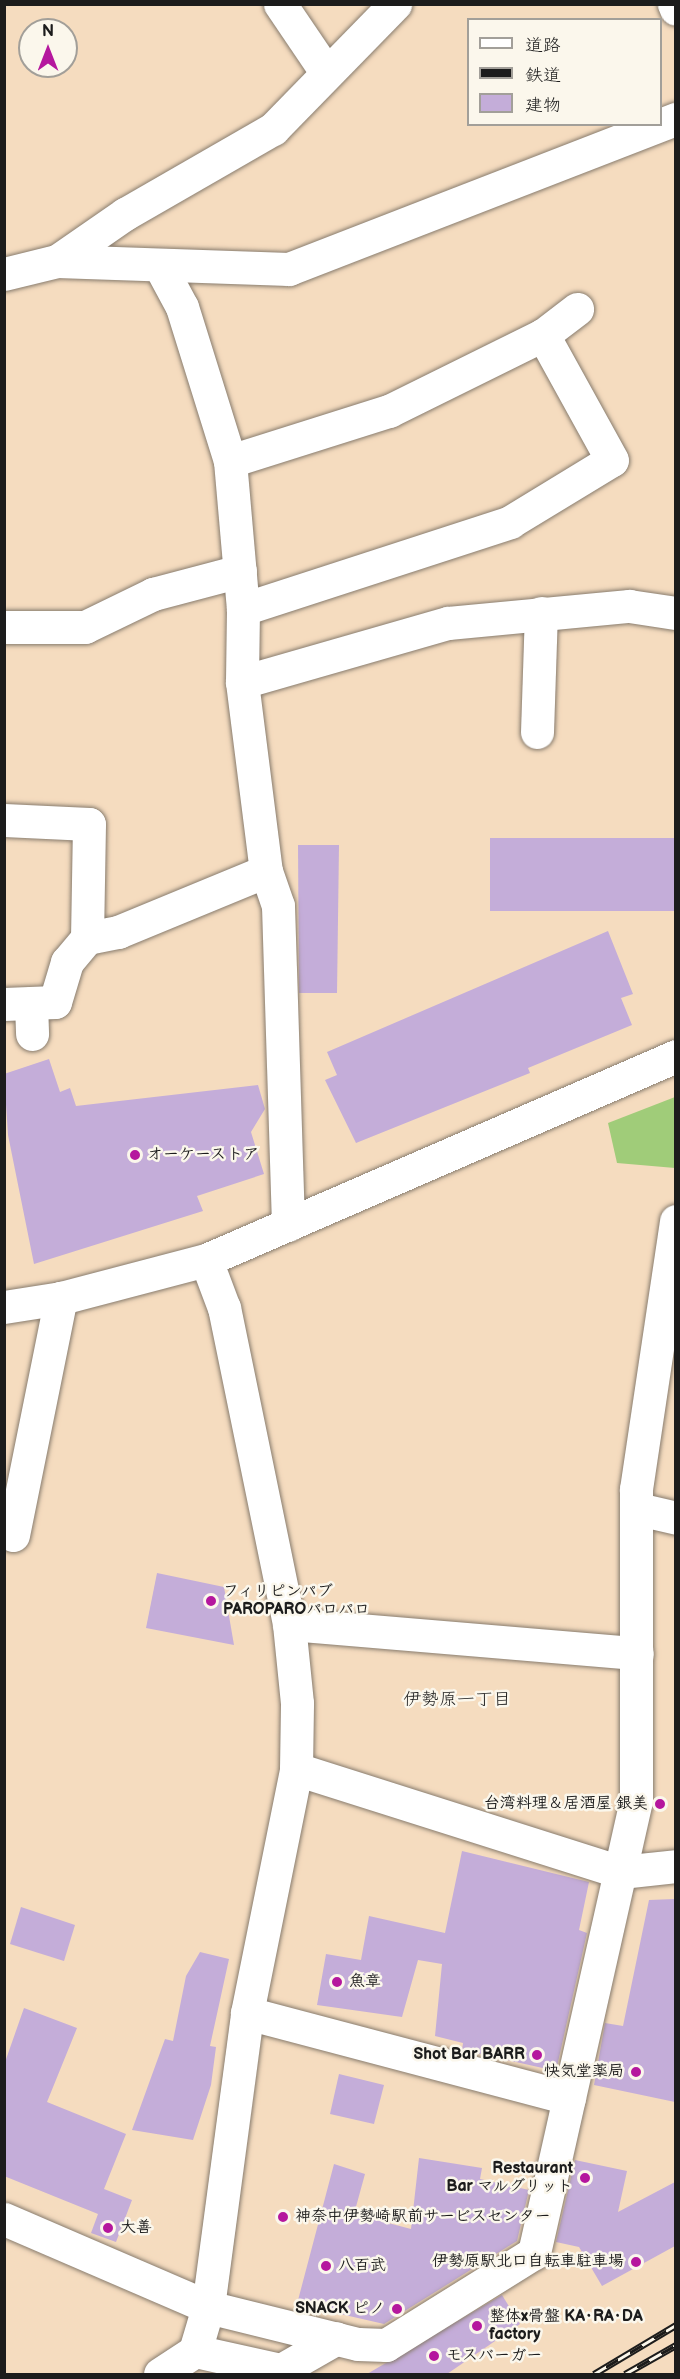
<!DOCTYPE html>
<meta charset="utf-8">
<style>
body{margin:0}
#map{position:relative;width:680px;height:2379px;overflow:hidden;background:#f5dcbf;font-family:"Balsamiq Sans","Klee One",sans-serif}
div>[style]{position:absolute}
.green>*{inset:0;background:#a0cc79}
.building>*{inset:0;background:#c4add9}
.roads{filter:drop-shadow(0 0 2px #887c6e) drop-shadow(0 0 2px #887c6e)}
.minor>*{height:33px;margin:-16.5px;padding:0 16.5px;transform-origin:16.5px;border-radius:16.5px;background:#fff}
.tertiary>*{height:33px;margin:-16.5px;padding:0 16.5px;transform-origin:16.5px;border-radius:16.5px;background:#fff}
.primary>*{height:33px;margin:-16.5px;padding:0 16.5px;transform-origin:16.5px;border-radius:16.5px;background:#fff}
.rail>*{height:7px;margin-top:-3.5px;transform-origin:0;background:repeating-linear-gradient(90deg,#fbf7ec 0 14px,#1c1c1c 0 28px);box-sizing:border-box;border-block:2px solid #1c1c1c}
.dots>*{width:16px;height:16px;translate:-50% -50%;box-sizing:border-box;border:3px solid #fbf7ec;border-radius:50%}
span{translate:-50% -50%;white-space:nowrap;text-align:center;line-height:1.15;-webkit-text-stroke:5px #fbf7ec;paint-order:stroke}
.poi-label{font-size:16px;color:#1c1c1c;font-weight:700}
.left{translate:0 -50%;text-align:left}
.right{translate:-100% -50%;text-align:right}
.neighbourhood-label{font-size:18px;color:#1c1c1c}
.frame{position:absolute;inset:0;border:6px solid #1c1c1c;pointer-events:none}
.legend{position:absolute;left:467px;top:18px;width:195px;height:108px;box-sizing:border-box;background:#fbf7ec;border:2px solid #a29f99;margin:0;padding:8px 10px;list-style:none;font-size:18px;color:#1c1c1c}
.legend li{display:flex;align-items:center;gap:12px;height:30px}
.legend b{width:30px;border:2px solid #a29f99}
.north{position:absolute;left:18px;top:18px;width:60px;height:60px;box-sizing:border-box;background:#fbf7ec;border:2px solid #a29f99;border-radius:50%;rotate:0deg;font-size:16px;font-weight:700;line-height:24px;text-align:center;color:#1c1c1c}
.north::after{content:'';display:block;margin:auto;width:21px;height:27px;background:#b5179e;clip-path:polygon(50% 0,100% 100%,50% 72%,0 100%)}
</style>
<div id="map">
<div class="green">
<i style="clip-path:polygon(675px 1097px,675px 1168px,617px 1163px,608px 1123px)"></i>
</div>
<div class="building">
<i style="clip-path:polygon(490px 838px,675px 838px,675px 911px,490px 911px)"></i>
<i style="clip-path:polygon(298px 845px,339px 845px,337px 993px,299px 993px)"></i>
<i style="clip-path:polygon(608px 931px,633px 994px,621px 998px,632px 1025px,528px 1068px,530px 1073px,356px 1143px,325px 1080px,337px 1075px,327px 1052px)"></i>
<i style="clip-path:polygon(49px 1059px,60px 1092px,70px 1088px,76px 1106px,258px 1085px,265px 1109px,251px 1132px,264px 1174px,197px 1196px,203px 1211px,34px 1264px,8px 1135px,4px 1074px)"></i>
<i style="clip-path:polygon(157px 1573px,224px 1587px,234px 1645px,146px 1628px)"></i>
<i style="clip-path:polygon(462px 1851px,589px 1882px,579px 1930px,587px 1933px,556px 2071px,462px 2050px,463px 2043px,435px 2036px,442px 1964px,418px 1960px,402px 2017px,317px 2005px,326px 1954px,361px 1960px,369px 1916px,445px 1933px)"></i>
<i style="clip-path:polygon(675px 1899px,675px 2102px,594px 2085px,605px 2023px,623px 2026px,649px 1900px)"></i>
<i style="clip-path:polygon(21px 1907px,75px 1925px,64px 1961px,10px 1944px)"></i>
<i style="clip-path:polygon(200px 1952px,229px 1959px,210px 2046px,216px 2047px,211px 2085px,193px 2140px,132px 2130px,165px 2039px,173px 2041px,186px 1976px)"></i>
<i style="clip-path:polygon(24px 2008px,77px 2028px,47px 2102px,126px 2134px,104px 2189px,132px 2200px,116px 2242px,91px 2233px,98px 2214px,4px 2176px,4px 2065px)"></i>
<i style="clip-path:polygon(339px 2074px,384px 2085px,374px 2124px,330px 2114px)"></i>
<i style="clip-path:polygon(419px 2158px,482px 2168px,480px 2179px,529px 2190px,517px 2241px,384px 2324px,297px 2304px,334px 2164px,365px 2174px,354px 2214px,411px 2229px)"></i>
<i style="clip-path:polygon(575px 2160px,627px 2171px,618px 2212px,675px 2182px,675px 2246px,602px 2286px,579px 2247px,556px 2242px)"></i>
<i style="clip-path:polygon(502px 2295px,520px 2324px,447px 2374px,367px 2374px)"></i>
</div>
<div class="roads">
<div class="minor">
<i style="left:280px;top:4px;width:82px;rotate:55.9deg"></i>
<i style="left:57px;top:261px;width:83px;rotate:-34.7deg"></i>
<i style="left:125px;top:214px;width:171px;rotate:-29.9deg"></i>
<i style="left:273px;top:129px;width:175px;rotate:-45.7deg"></i>
<i style="left:161px;top:268px;width:44px;rotate:61.7deg"></i>
<i style="left:182px;top:307px;width:161px;rotate:72.7deg"></i>
<i style="left:230px;top:461px;width:149px;rotate:85deg"></i>
<i style="left:243px;top:609px;width:73px;rotate:90.8deg"></i>
<i style="left:242px;top:682px;width:191px;rotate:82.8deg"></i>
<i style="left:266px;top:871px;width:37px;rotate:71deg"></i>
<i style="left:278px;top:906px;width:319px;rotate:88.2deg"></i>
<i style="left:4px;top:274px;width:55px;rotate:-13.8deg"></i>
<i style="left:57px;top:261px;width:232px;rotate:2deg"></i>
<i style="left:289px;top:269px;width:415px;rotate:-21.2deg"></i>
<i style="left:230px;top:461px;width:167px;rotate:-17.5deg"></i>
<i style="left:389px;top:411px;width:172px;rotate:-26.3deg"></i>
<i style="left:543px;top:335px;width:43px;rotate:-37.4deg"></i>
<i style="left:243px;top:609px;width:281px;rotate:-18deg"></i>
<i style="left:510px;top:522px;width:119px;rotate:-31.3deg"></i>
<i style="left:612px;top:460px;width:143px;rotate:-118.9deg"></i>
<i style="left:4px;top:627px;width:81px"></i>
<i style="left:85px;top:627px;width:76px;rotate:-25.9deg"></i>
<i style="left:153px;top:594px;width:90px;rotate:-14.8deg"></i>
<i style="left:242px;top:682px;width:214px;rotate:-16deg"></i>
<i style="left:448px;top:623px;width:182px;rotate:-5.4deg"></i>
<i style="left:629px;top:606px;width:48px;rotate:8.5deg"></i>
<i style="left:537px;top:732px;width:119px;rotate:-88.1deg"></i>
<i style="left:4px;top:820px;width:85px;rotate:2.7deg"></i>
<i style="left:89px;top:824px;width:114px;rotate:91deg"></i>
<i style="left:87px;top:938px;width:32px;rotate:-11deg"></i>
<i style="left:118px;top:932px;width:160px;rotate:-22.4deg"></i>
<i style="left:31px;top:1003px;width:31px;rotate:88deg"></i>
<i style="left:4px;top:1004px;width:51px;rotate:-2.2deg"></i>
<i style="left:55px;top:1002px;width:42px;rotate:-73.3deg"></i>
<i style="left:67px;top:962px;width:31px;rotate:-50deg"></i>
<i style="left:638px;top:1509px;width:39px;rotate:13deg"></i>
<i style="left:13px;top:1535px;width:242px;rotate:-78.6deg"></i>
<i style="left:289px;top:1624px;width:349px;rotate:4.8deg"></i>
<i style="left:296px;top:1769px;width:341px;rotate:17.6deg"></i>
<i style="left:621px;top:1872px;width:55px;rotate:-6.2deg"></i>
<i style="left:247px;top:2013px;width:333px;rotate:14.8deg"></i>
<i style="left:4px;top:2219px;width:222px;rotate:23.3deg"></i>
<i style="left:208px;top:2307px;width:154px;rotate:13.9deg"></i>
<i style="left:358px;top:2344px;width:28px;rotate:2deg"></i>
<i style="left:386px;top:2345px;width:174px;rotate:-31.9deg"></i>
<i style="left:534px;top:2253px;width:463px;rotate:-77.3deg"></i>
<i style="left:636px;top:1801px;width:312px;rotate:-90deg"></i>
<i style="left:636px;top:1489px;width:271px;rotate:-81.5deg"></i>
<i style="left:195px;top:2351px;width:88px;rotate:12.5deg"></i>
<i style="left:281px;top:2370px;width:64px;rotate:-29.7deg"></i>
</div>
<div class="tertiary">
<i style="left:4px;top:1307px;width:58px;rotate:-9deg"></i>
<i style="left:61px;top:1298px;width:150px;rotate:-14.7deg"></i>
<i style="left:206px;top:1260px;width:512px;rotate:-23.46deg"></i>
<i style="left:160px;top:2374px;width:42px;rotate:-33.3deg"></i>
<i style="left:195px;top:2351px;width:46px;rotate:-73.5deg"></i>
<i style="left:208px;top:2307px;width:297px;rotate:-82.4deg"></i>
<i style="left:247px;top:2013px;width:249px;rotate:-78.6deg"></i>
<i style="left:296px;top:1769px;width:66px;rotate:-89.1deg"></i>
<i style="left:297px;top:1703px;width:79px;rotate:-95.8deg"></i>
<i style="left:289px;top:1624px;width:323px;rotate:-101.6deg"></i>
<i style="left:224px;top:1308px;width:51px;rotate:-110.6deg"></i>
</div>
<div class="primary">
<i style="left:674px;top:4px;width:5px;rotate:68deg"></i>
</div>
</div>
<div class="rail">
<i style="left:594px;top:2374px;width:96px;rotate:-30.9deg"></i>
<i style="left:625px;top:2374px;width:59px;rotate:-29.6deg"></i>
</div>
<div class="dots">
<i style="left:135px;top:1155px;background:#b5179e"></i>
<i style="left:211px;top:1601px;background:#b5179e"></i>
<i style="left:660px;top:1804px;background:#b5179e"></i>
<i style="left:337px;top:1982px;background:#b5179e"></i>
<i style="left:537px;top:2055px;background:#b5179e"></i>
<i style="left:636px;top:2072px;background:#b5179e"></i>
<i style="left:585px;top:2178px;background:#b5179e"></i>
<i style="left:283px;top:2217px;background:#b5179e"></i>
<i style="left:108px;top:2228px;background:#b5179e"></i>
<i style="left:636px;top:2262px;background:#b5179e"></i>
<i style="left:326px;top:2266px;background:#b5179e"></i>
<i style="left:397px;top:2309px;background:#b5179e"></i>
<i style="left:477px;top:2326px;background:#b5179e"></i>
<i style="left:434px;top:2356px;background:#b5179e"></i>
</div>
<div class="poi-label">
<span class="left" style="left:147px;top:1155px">オーケーストア</span>
<span class="left" style="left:223px;top:1601px">フィリピンパブ<br>PAROPAROパロパロ</span>
<span class="right" style="left:648px;top:1804px">台湾料理＆居酒屋 銀美</span>
<span class="left" style="left:349px;top:1982px">魚章</span>
<span class="right" style="left:525px;top:2055px">Shot Bar BARR</span>
<span class="right" style="left:624px;top:2072px">快気堂薬局</span>
<span class="right" style="left:573px;top:2178px">Restaurant<br>Bar マルグリット</span>
<span class="left" style="left:295px;top:2217px">神奈中伊勢崎駅前サービスセンター</span>
<span class="left" style="left:120px;top:2228px">大善</span>
<span class="right" style="left:624px;top:2262px">伊勢原駅北口自転車駐車場</span>
<span class="left" style="left:338px;top:2266px">八百武</span>
<span class="right" style="left:385px;top:2309px">SNACK ピノ</span>
<span class="left" style="left:489px;top:2326px">整体x骨盤 KA･RA･DA<br>factory</span>
<span class="left" style="left:446px;top:2356px">モスバーガー</span>
</div>
<div class="neighbourhood-label">
<span style="left:457px;top:1700px">伊勢原一丁目</span>
</div>
<div class="frame"></div>
<ul class="legend">
<li><b style="height:8px;background:#fff"></b>道路</li>
<li><b style="height:8px;background:#1c1c1c"></b>鉄道</li>
<li><b style="height:16px;background:#c4add9"></b>建物</li>
</ul>
<div class="north">N</div>
</div>
